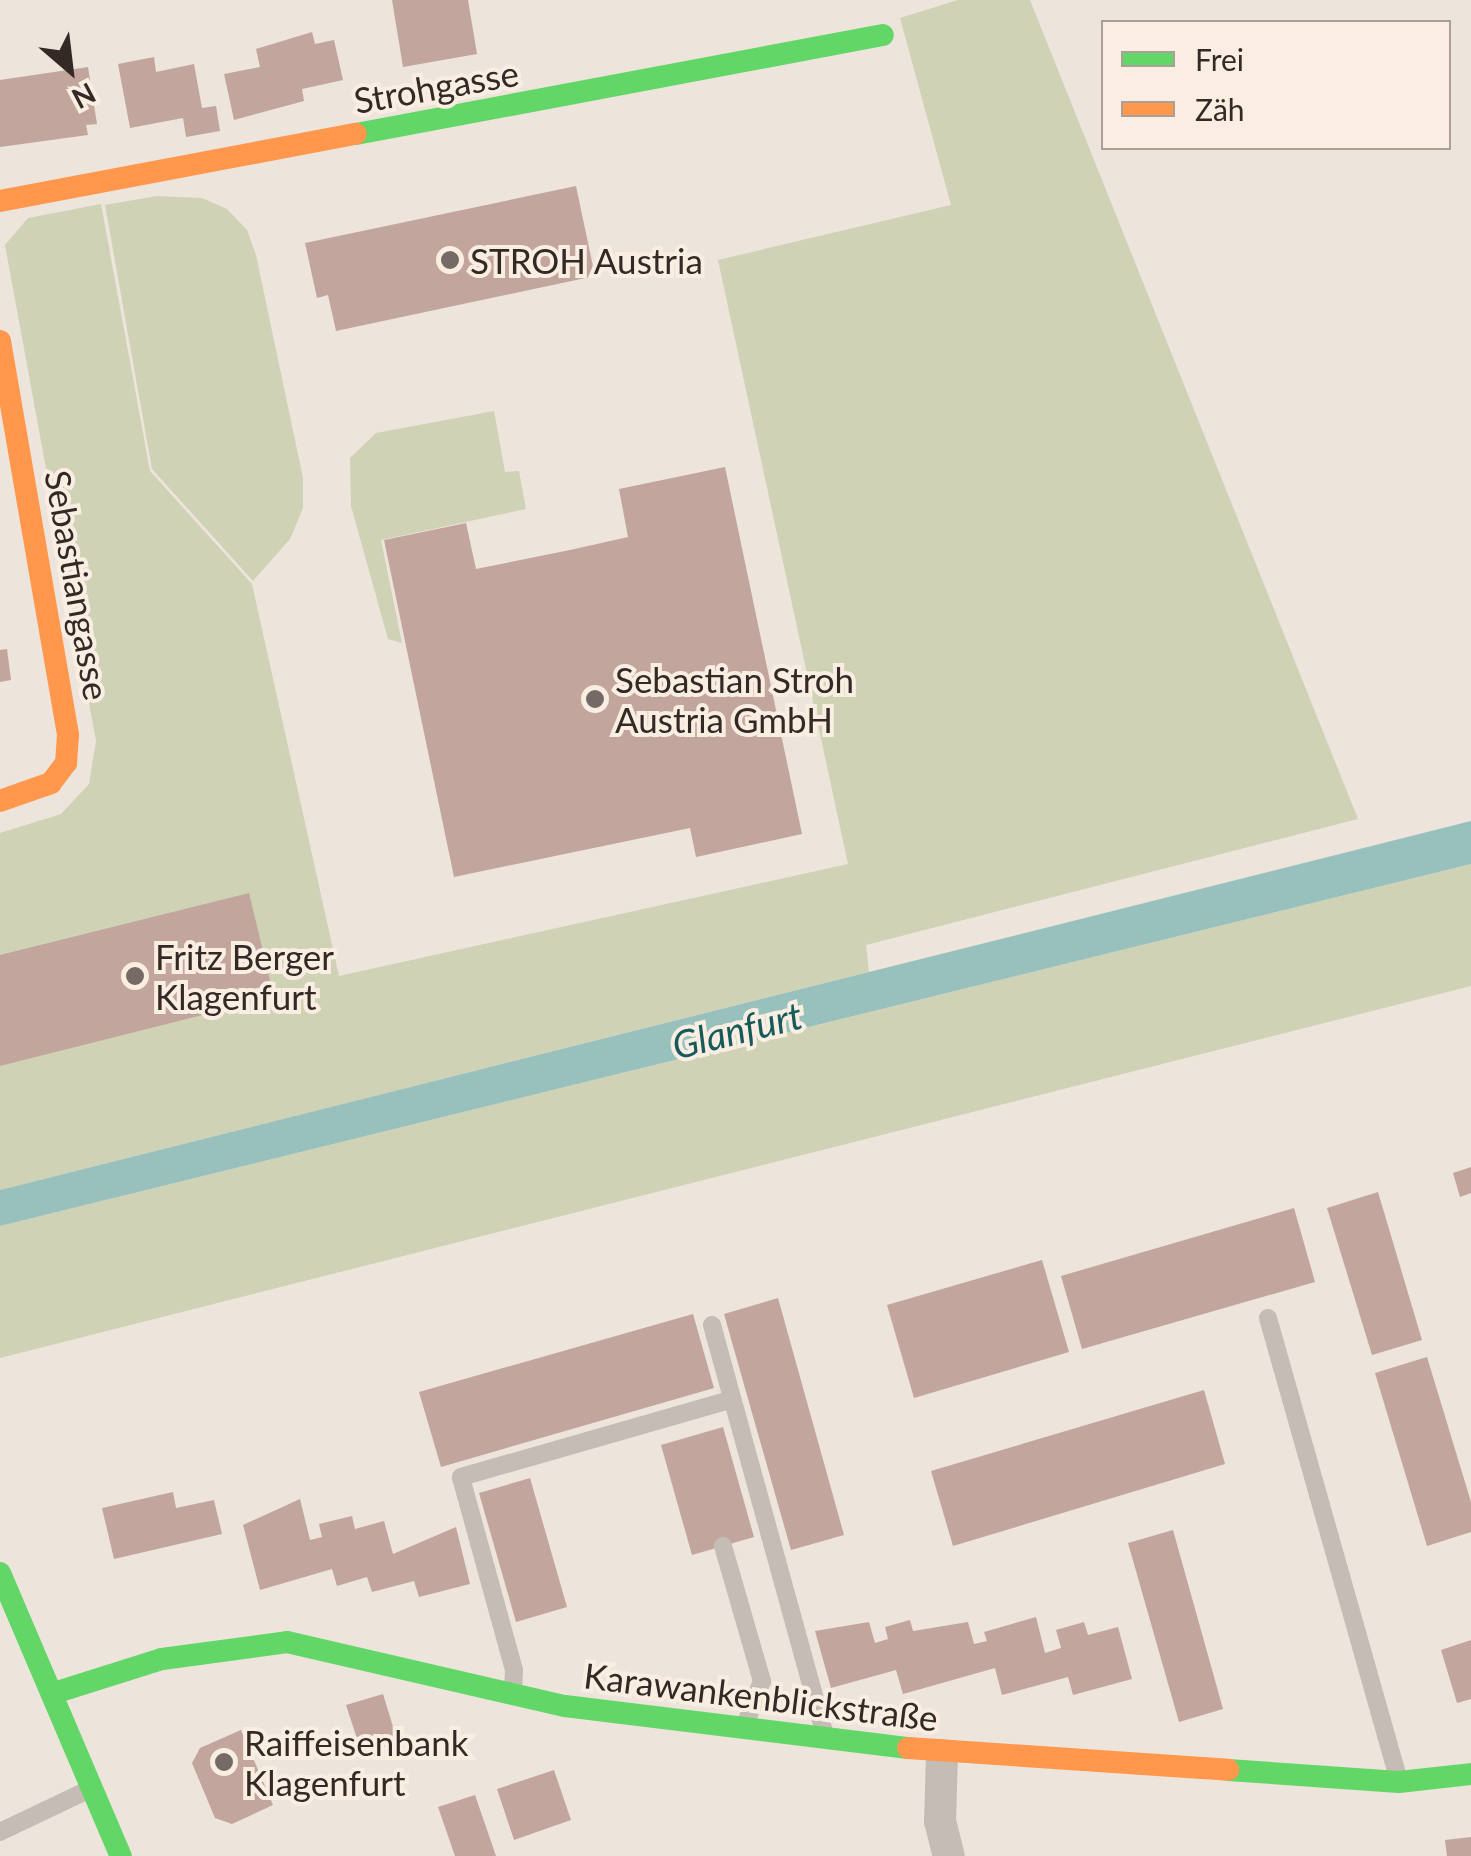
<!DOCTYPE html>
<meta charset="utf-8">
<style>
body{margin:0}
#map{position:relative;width:1471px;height:1856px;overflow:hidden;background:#ede4dc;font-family:Lato,sans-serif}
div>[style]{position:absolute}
.green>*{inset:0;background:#cfd2b5}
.water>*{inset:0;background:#98c1bd}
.building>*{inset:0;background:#c2a59d}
.lane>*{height:18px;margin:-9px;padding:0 9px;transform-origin:9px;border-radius:9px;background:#c5bcb6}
.street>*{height:32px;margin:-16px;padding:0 16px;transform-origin:16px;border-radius:16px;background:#c5bcb6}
.fast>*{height:22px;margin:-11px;padding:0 11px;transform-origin:11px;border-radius:11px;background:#63d668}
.slow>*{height:22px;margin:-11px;padding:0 11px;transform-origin:11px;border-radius:11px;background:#ff974d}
.dots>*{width:28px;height:28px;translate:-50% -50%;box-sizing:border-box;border:5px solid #faeee3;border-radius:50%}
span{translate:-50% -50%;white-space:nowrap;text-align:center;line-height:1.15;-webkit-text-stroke:8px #faeee3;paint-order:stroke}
.street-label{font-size:35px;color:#352925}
.poi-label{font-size:35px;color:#352925}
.left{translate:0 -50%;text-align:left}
.water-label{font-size:38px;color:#175a5a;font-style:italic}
.legend{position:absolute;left:1101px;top:20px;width:350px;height:130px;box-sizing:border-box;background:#faeee3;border:2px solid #ab9f97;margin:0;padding:12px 18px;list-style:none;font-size:30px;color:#352925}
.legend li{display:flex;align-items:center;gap:20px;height:50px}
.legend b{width:50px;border:2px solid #ab9f97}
.north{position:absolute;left:20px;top:20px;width:100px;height:100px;-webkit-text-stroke:8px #faeee3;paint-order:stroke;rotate:152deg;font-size:28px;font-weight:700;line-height:40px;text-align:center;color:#352925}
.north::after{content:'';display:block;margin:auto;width:35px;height:45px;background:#352925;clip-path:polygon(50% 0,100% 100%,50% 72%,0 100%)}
</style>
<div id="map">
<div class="green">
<i style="clip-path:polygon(958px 0,1030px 0,1358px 819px,866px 945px,869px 972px,0 1190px,0 833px,61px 814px,89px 784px,96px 741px,5px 245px,28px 218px,101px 204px,150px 471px,252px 584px,339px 976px,848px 864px,718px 260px,951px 205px,900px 18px)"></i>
<i style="clip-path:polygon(157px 196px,202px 198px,227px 209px,247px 230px,256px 255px,303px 478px,303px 508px,290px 539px,253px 581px,152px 469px,105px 205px)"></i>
<i style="clip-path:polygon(494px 411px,505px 472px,519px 471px,526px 509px,381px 540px,402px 643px,388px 639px,351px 506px,350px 458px,376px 433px)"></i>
<i style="clip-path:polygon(1471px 864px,1471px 986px,0 1358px,0 1226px)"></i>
</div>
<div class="water">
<i style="clip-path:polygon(1471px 821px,1471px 864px,0 1226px,0 1190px)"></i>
</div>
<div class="building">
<i style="clip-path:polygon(392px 0,468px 0,477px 54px,403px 67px)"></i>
<i style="clip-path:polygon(312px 32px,315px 44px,334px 40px,343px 80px,302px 89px,304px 101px,234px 120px,224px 74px,260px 67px,256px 49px)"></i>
<i style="clip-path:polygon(154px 57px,156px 72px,194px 64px,202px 108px,216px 106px,220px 131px,186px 137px,183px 118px,130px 128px,118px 64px)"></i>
<i style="clip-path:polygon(88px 67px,97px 124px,86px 125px,88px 135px,0 147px,0 80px)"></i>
<i style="clip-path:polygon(576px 186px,595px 276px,336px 331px,328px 295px,317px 298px,305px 243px)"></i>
<i style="clip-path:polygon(725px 467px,802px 834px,696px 857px,690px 828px,454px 877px,384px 540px,466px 523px,476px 569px,570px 550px,628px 537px,619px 489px)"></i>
<i style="clip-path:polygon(7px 649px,11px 680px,0 682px,0 650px)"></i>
<i style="clip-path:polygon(249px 893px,274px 997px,0 1066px,0 955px)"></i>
<i style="clip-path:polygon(1471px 1167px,1471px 1193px,1460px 1197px,1453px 1173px)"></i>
<i style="clip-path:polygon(1378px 1192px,1422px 1340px,1372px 1355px,1327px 1208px)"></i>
<i style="clip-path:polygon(1294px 1208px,1315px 1282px,1082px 1349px,1061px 1276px)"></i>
<i style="clip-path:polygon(1042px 1260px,1069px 1352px,914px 1398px,887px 1305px)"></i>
<i style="clip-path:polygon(778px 1298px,844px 1535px,791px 1550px,724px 1314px)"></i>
<i style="clip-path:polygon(693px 1314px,714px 1388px,441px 1467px,419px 1392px)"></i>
<i style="clip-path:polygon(1427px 1357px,1471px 1502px,1471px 1532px,1427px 1546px,1375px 1373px)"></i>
<i style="clip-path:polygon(1204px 1390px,1225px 1464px,953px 1546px,931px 1471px)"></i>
<i style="clip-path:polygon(723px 1427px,754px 1537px,692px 1555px,661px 1445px)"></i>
<i style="clip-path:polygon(530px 1478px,567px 1607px,516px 1622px,479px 1493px)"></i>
<i style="clip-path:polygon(173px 1492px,176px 1508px,214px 1500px,222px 1534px,114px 1559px,102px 1508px)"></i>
<i style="clip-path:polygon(300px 1499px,310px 1540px,322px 1537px,319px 1524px,352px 1516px,355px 1529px,384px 1521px,393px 1554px,456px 1527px,470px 1584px,419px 1597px,414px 1581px,372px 1592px,367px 1577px,337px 1586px,332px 1569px,260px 1590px,243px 1525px)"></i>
<i style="clip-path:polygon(1173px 1530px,1223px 1709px,1179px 1722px,1128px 1543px)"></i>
<i style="clip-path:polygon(1036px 1617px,1045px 1653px,1061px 1648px,1056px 1630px,1084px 1622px,1088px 1635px,1118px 1627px,1132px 1679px,1073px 1695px,1068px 1677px,1002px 1695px,995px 1668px,903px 1694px,896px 1670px,831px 1688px,815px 1631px,869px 1622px,875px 1643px,888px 1639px,885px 1627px,910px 1620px,913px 1631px,968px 1622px,974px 1644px,987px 1641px,984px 1632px)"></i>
<i style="clip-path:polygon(1471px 1640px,1471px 1699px,1457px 1703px,1441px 1650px)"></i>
<i style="clip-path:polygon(383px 1694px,398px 1743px,362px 1754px,346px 1705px)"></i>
<i style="clip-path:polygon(241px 1730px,273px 1805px,232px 1824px,215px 1818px,192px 1763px,200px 1748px)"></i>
<i style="clip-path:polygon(554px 1770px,571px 1820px,514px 1840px,497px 1789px)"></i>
<i style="clip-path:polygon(475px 1795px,496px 1856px,455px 1856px,438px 1807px)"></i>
<i style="clip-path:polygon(1471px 1837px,1471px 1856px,1447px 1856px,1445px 1840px)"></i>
</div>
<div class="lane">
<i style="left:1268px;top:1318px;width:477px;rotate:74.2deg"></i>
<i style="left:712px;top:1325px;width:428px;rotate:74.6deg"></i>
<i style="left:723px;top:1546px;width:141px;rotate:73.9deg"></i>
<i style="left:762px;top:1681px;width:50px;rotate:111deg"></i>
<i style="left:513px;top:1690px;width:20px;rotate:-87deg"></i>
<i style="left:514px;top:1670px;width:200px;rotate:-105.4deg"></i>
<i style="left:461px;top:1477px;width:280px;rotate:-16deg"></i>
<i style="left:0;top:1832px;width:100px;rotate:-25.5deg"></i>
</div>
<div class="street">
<i style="left:942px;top:1755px;width:66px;rotate:91.7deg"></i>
<i style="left:940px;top:1821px;width:36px;rotate:76deg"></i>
</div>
<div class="fast">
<i style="left:356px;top:134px;width:536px;rotate:-10.64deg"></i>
<i style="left:0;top:1573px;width:308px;rotate:66.9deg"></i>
<i style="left:54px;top:1693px;width:113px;rotate:-17.5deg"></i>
<i style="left:162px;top:1659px;width:126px;rotate:-7.7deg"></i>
<i style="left:287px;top:1642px;width:285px;rotate:13deg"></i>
<i style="left:565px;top:1706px;width:346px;rotate:7deg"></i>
<i style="left:1228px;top:1770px;width:171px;rotate:4deg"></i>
<i style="left:1399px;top:1782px;width:72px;rotate:-6.3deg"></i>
</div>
<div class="slow">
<i style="left:0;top:201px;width:362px;rotate:-10.7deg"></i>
<i style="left:0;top:341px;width:400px;rotate:80.2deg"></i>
<i style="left:68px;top:735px;width:28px;rotate:94deg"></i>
<i style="left:66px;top:763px;width:25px;rotate:127deg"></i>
<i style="left:51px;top:783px;width:54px;rotate:160.6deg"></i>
<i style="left:908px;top:1748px;width:321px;rotate:3.9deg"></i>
</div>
<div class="dots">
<i style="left:450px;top:260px;background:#756a65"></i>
<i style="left:595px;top:699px;background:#756a65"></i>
<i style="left:135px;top:976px;background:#756a65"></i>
<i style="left:224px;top:1762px;background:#756a65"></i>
</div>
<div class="street-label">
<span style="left:436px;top:86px;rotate:-10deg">Strohgasse</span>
<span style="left:78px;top:585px;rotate:80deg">Sebastiangasse</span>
<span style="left:761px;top:1696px;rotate:7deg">Karawankenblickstraße</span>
</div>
<div class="poi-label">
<span class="left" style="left:470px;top:260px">STROH Austria</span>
<span class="left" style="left:615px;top:699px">Sebastian Stroh<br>Austria GmbH</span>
<span class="left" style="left:155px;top:976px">Fritz Berger<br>Klagenfurt</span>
<span class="left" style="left:244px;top:1762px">Raiffeisenbank<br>Klagenfurt</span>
</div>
<div class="water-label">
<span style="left:737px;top:1030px;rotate:-14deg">Glanfurt</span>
</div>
<ul class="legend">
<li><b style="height:12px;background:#63d668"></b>Frei</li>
<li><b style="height:12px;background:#ff974d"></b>Zäh</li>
</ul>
<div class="north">N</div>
</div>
